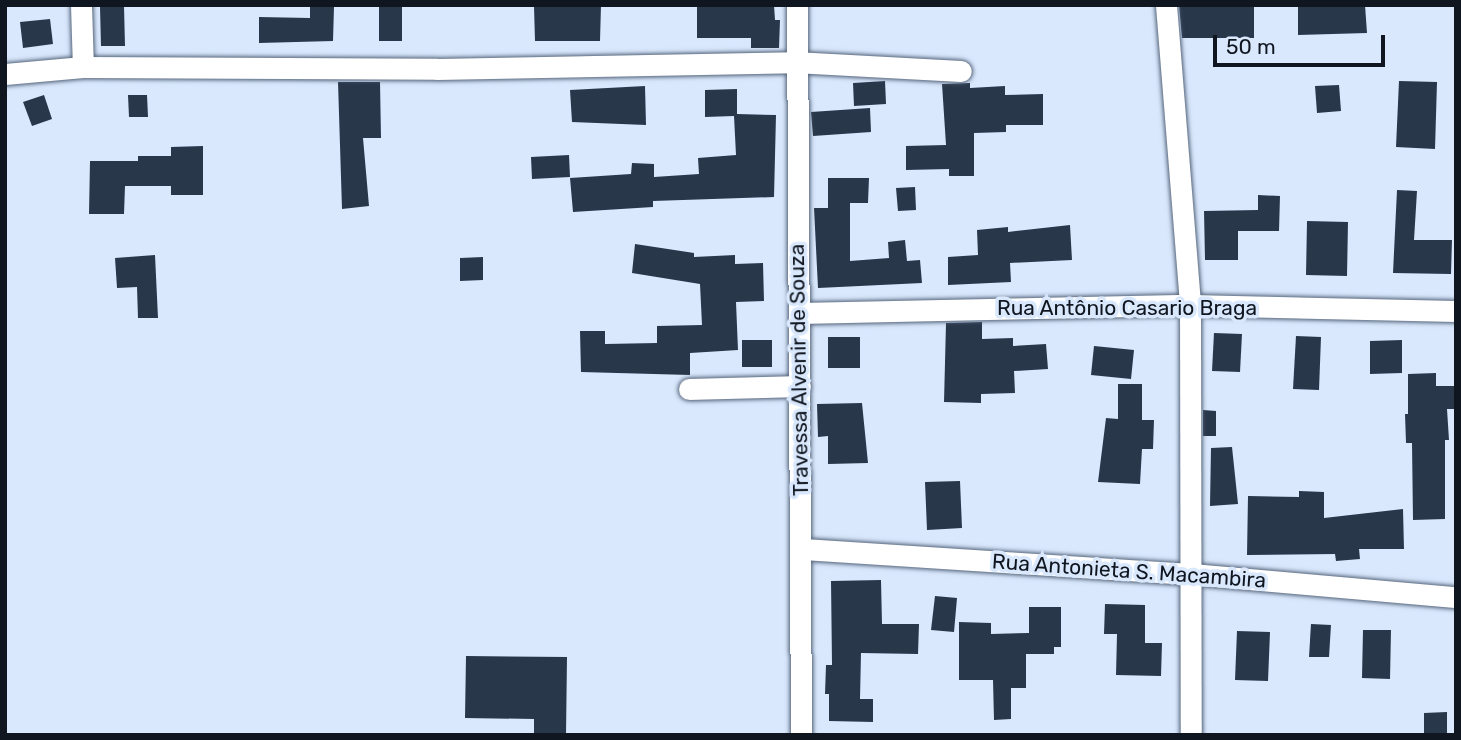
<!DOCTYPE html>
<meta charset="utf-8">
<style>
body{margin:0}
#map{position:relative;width:1461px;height:740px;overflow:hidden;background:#d9e8fd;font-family:Rubik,sans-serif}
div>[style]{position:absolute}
.building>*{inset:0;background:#29374b}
.roads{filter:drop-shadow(0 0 2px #56667c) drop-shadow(0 0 2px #56667c)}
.street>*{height:21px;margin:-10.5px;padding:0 10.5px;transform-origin:10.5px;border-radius:10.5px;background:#fff}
span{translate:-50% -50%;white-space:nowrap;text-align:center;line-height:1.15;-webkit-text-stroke:7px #d9e8fd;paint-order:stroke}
.street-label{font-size:21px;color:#10161f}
.frame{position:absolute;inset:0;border:7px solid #10161f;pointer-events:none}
.scale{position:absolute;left:1213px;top:35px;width:172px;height:32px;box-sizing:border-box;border:4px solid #10161f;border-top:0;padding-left:9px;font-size:21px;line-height:24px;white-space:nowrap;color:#10161f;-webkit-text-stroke:5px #d9e8fd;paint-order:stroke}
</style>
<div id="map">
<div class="building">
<i style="clip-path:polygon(379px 5px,402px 5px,402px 41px,379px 41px)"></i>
<i style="clip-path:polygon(554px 5px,601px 5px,600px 41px,535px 41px,534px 6px)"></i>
<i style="clip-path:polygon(697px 5px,774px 5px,775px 20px,780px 20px,779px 48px,751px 48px,751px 38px,697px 38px)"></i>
<i style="clip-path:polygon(1179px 5px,1254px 5px,1254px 38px,1182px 38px)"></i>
<i style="clip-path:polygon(1298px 5px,1365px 5px,1367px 33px,1298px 35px)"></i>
<i style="clip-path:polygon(124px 6px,125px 46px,101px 46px,100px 7px)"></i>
<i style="clip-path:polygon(310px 7px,334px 7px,333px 41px,259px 43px,259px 17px,310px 18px)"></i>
<i style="clip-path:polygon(50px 19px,53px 44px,23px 48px,20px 22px)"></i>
<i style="clip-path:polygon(885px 81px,886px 104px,854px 106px,853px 83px)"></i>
<i style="clip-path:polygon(1399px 81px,1437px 82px,1435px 149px,1396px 147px)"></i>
<i style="clip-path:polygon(338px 82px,380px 82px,381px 138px,363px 138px,369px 206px,342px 209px)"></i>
<i style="clip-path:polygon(970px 83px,970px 88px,1005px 86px,1005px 95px,1043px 94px,1043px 125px,1006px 125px,1006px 132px,974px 133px,974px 176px,949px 176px,949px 169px,906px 170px,906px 146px,946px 145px,942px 84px)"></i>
<i style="clip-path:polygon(1339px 85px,1341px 111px,1317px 113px,1315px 86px)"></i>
<i style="clip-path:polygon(645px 86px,646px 125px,572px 122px,570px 90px)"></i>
<i style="clip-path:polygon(737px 89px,737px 114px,776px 115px,774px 197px,653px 201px,653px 207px,573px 212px,570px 178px,631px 174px,632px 163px,654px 164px,654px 177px,699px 174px,698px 158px,736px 155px,734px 116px,705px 117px,705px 90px)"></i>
<i style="clip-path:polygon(44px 95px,52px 119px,32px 126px,23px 102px)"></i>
<i style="clip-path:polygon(128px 95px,147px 95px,148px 117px,129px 117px)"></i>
<i style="clip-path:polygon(870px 108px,871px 132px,813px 136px,811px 112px)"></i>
<i style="clip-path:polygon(203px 146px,203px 195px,171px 195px,171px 186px,125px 186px,124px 214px,89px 214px,90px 161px,138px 161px,138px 156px,171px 156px,171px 147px)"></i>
<i style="clip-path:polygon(569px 155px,570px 177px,532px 179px,531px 157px)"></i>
<i style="clip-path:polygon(828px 178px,869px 178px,868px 203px,850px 203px,850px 261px,889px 258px,888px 242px,905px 240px,907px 261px,920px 260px,922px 283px,818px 288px,814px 208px,828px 208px)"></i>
<i style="clip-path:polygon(915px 187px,916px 210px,898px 211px,896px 188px)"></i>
<i style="clip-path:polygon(1397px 190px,1417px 191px,1414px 240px,1452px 240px,1451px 274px,1393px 273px)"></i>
<i style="clip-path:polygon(1258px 195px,1280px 196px,1279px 231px,1238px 231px,1238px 260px,1205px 260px,1204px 211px,1258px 210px)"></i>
<i style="clip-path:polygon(1307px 221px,1348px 222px,1347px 276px,1306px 275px)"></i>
<i style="clip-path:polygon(1070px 225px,1072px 260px,1010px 263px,1011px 282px,948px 285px,948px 257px,978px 255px,977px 230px,1008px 227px,1008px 232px)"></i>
<i style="clip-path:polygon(635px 244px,694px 253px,694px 257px,735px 255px,735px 264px,763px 263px,764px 301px,736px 302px,738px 350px,690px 353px,690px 375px,581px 372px,580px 331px,605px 331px,605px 344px,657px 343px,657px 326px,702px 325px,700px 284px,632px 273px)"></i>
<i style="clip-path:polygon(155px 255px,158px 318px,138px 318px,137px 287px,117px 288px,115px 258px)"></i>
<i style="clip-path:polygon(483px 257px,483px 280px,460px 281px,460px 258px)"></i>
<i style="clip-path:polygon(982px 322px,982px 339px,1013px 338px,1013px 346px,1046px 344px,1048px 369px,1014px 371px,1015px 393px,981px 394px,981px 403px,944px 402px,946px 323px)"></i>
<i style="clip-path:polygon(1214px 333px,1242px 334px,1240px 372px,1212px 371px)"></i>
<i style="clip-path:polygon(1296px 336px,1321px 337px,1319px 390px,1293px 389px)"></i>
<i style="clip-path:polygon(828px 337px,860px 337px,860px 368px,828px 368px)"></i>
<i style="clip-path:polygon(742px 340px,772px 340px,772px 367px,742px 367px)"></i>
<i style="clip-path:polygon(1402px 340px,1402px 373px,1370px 374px,1370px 341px)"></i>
<i style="clip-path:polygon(1094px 346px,1134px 350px,1131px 379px,1091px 375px)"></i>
<i style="clip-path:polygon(1436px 373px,1436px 386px,1456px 386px,1456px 409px,1447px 409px,1449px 440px,1445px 440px,1445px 519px,1413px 520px,1412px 443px,1406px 443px,1405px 414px,1408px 414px,1408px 374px)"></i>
<i style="clip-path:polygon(1118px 384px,1142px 384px,1142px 420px,1154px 420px,1153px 449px,1142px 449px,1140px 484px,1098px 482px,1106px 418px,1118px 419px)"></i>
<i style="clip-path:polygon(862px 403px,868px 463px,828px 464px,828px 436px,818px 437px,817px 404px)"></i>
<i style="clip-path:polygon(1203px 410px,1216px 411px,1216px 436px,1203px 436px)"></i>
<i style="clip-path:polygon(1232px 447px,1238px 504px,1210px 506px,1211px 448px)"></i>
<i style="clip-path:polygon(960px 481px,962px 528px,927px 530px,925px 482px)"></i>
<i style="clip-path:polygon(1299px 491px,1324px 492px,1324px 518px,1403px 509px,1404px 549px,1359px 549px,1360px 559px,1336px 561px,1335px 554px,1247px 555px,1248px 496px,1299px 497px)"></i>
<i style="clip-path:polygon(881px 580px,882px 624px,919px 624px,918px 654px,861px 653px,860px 699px,873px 699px,873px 722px,829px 721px,829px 694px,825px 694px,826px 665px,832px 665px,831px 581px)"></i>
<i style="clip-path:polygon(935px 596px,957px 598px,954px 632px,931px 630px)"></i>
<i style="clip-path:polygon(1105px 604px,1145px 605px,1145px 643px,1162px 643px,1161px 676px,1116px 675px,1117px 634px,1104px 634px)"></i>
<i style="clip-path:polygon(1029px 607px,1061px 607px,1061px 647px,1054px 647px,1054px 654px,1026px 654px,1026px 688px,1011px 688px,1011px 719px,994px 720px,993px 680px,959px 680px,959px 622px,991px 623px,991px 634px,1029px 633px)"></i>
<i style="clip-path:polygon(1311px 624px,1331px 625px,1329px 657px,1309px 657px)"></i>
<i style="clip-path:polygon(1363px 630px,1391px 630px,1390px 679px,1362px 678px)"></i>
<i style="clip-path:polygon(1237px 631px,1270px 632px,1268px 681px,1235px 680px)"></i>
<i style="clip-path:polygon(466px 656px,567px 657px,566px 735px,534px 735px,534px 719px,465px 718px)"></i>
<i style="clip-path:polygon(1447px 712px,1447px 733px,1424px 734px,1424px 713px)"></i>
</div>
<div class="roads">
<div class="street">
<i style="left:81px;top:5px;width:62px;rotate:88.2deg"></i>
<i style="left:797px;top:5px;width:730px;rotate:89.69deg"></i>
<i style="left:1166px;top:5px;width:301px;rotate:85.4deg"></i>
<i style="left:1190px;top:305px;width:430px;rotate:89.9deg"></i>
<i style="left:5px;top:74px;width:78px;rotate:-5.1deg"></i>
<i style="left:83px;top:67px;width:354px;rotate:0.3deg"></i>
<i style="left:437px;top:69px;width:357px;rotate:-1.1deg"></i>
<i style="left:794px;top:62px;width:167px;rotate:3.1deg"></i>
<i style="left:799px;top:313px;width:391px;rotate:-1.2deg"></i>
<i style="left:1190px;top:305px;width:266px;rotate:1.3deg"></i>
<i style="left:689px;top:389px;width:111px;rotate:-1.5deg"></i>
<i style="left:802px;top:549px;width:390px;rotate:3.7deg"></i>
<i style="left:1191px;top:574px;width:266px;rotate:5deg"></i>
</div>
</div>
<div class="street-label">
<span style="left:1127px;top:308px">Rua Antônio Casario Braga</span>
<span style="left:799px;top:370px;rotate:-91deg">Travessa Alvenir de Souza</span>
<span style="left:1129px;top:571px;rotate:4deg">Rua Antonieta S. Macambira</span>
</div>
<div class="frame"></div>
<div class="scale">50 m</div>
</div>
